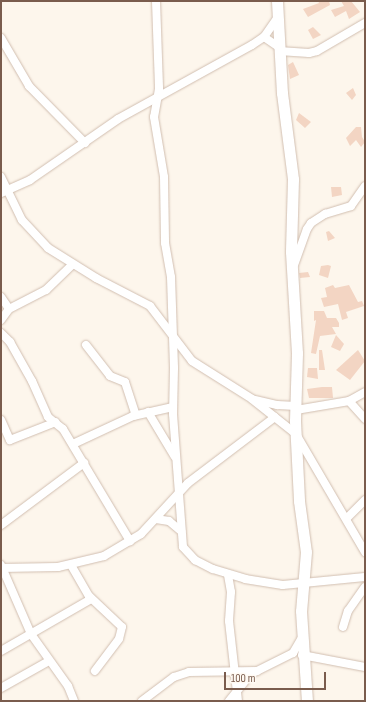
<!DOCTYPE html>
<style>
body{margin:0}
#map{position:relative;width:366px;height:702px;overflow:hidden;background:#fdf6ec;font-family:"Sofia Sans Condensed",sans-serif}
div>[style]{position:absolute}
.building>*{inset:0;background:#f3d5c3}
.roads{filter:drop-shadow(0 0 1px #d1beb0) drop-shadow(0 0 1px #d1beb0)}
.street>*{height:8px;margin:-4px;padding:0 4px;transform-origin:4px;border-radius:4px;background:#fff}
.secondary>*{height:11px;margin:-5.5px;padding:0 5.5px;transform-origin:5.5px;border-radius:5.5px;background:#fff}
span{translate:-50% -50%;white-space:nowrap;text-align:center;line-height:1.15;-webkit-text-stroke:3px #fffaf3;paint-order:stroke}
.frame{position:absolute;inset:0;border:2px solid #7a5c4d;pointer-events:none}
.scale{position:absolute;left:224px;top:672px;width:102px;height:18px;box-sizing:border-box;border:2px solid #7a5c4d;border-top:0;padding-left:5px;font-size:12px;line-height:14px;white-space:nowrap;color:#7a5c4d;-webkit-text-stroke:3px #fffaf3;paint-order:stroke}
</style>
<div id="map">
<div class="building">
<i style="clip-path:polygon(318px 1px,329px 1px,330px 5px,308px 17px,303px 9px,319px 3px)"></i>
<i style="clip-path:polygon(341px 1px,351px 1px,360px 12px,349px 19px,346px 11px,335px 17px,331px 10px,344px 6px)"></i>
<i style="clip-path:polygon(313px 27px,321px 35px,313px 39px,308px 30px)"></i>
<i style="clip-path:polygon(293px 62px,299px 75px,290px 79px,288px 65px)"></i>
<i style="clip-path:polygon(353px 88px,356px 95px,352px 100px,346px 93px)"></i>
<i style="clip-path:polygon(299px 113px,311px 122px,305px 128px,296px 120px)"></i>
<i style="clip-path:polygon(356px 127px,361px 127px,362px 137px,365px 142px,361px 147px,356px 140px,350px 146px,346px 138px)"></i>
<i style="clip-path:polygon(331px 187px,341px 187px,342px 195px,332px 197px)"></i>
<i style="clip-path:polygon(329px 231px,335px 238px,328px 241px,326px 232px)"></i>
<i style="clip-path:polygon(328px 265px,331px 266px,328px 278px,319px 275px,321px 266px)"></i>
<i style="clip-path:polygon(308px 272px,310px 277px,300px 278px,299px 273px)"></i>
<i style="clip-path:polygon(333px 285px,335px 288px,349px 285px,358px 302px,362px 301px,364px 306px,346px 312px,348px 318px,342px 320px,338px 304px,324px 307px,321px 298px,327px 297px,325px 288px)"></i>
<i style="clip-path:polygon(314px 311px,324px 311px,327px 318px,336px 318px,339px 323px,339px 327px,332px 327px,336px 334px,320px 336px,316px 354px,311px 353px,316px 320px,314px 321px)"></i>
<i style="clip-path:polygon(336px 335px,344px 344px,340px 351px,331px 347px)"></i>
<i style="clip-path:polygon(319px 350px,322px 350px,325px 370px,319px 370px)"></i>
<i style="clip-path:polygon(358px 350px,365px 361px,350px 380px,336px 370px)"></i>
<i style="clip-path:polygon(308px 368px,317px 368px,318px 379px,307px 377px)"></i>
<i style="clip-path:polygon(322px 387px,332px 387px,333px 398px,309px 398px,307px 389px)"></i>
</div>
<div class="roads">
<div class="street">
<i style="left:156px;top:1px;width:88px;rotate:88deg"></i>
<i style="left:159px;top:89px;width:28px;rotate:100deg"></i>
<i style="left:154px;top:117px;width:61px;rotate:80.5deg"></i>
<i style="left:164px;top:177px;width:66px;rotate:89.1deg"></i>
<i style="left:165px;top:243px;width:35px;rotate:80deg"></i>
<i style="left:171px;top:277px;width:91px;rotate:88.1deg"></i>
<i style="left:174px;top:368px;width:46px;rotate:91.2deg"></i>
<i style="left:173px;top:414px;width:133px;rotate:85.7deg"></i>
<i style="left:183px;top:547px;width:18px;rotate:47deg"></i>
<i style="left:195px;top:560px;width:20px;rotate:27deg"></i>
<i style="left:213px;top:569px;width:34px;rotate:17deg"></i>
<i style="left:245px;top:579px;width:38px;rotate:9deg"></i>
<i style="left:283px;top:585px;width:82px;rotate:-5.6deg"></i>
<i style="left:264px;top:37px;width:18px;rotate:34deg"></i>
<i style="left:1px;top:38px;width:56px;rotate:59.7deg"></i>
<i style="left:29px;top:86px;width:80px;rotate:45.5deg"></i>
<i style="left:279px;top:51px;width:30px;rotate:4deg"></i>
<i style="left:309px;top:53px;width:8px;rotate:-14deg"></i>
<i style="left:317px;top:51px;width:56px;rotate:-30.3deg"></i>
<i style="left:1px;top:177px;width:48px;rotate:64deg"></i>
<i style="left:22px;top:220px;width:38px;rotate:47deg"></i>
<i style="left:48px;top:248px;width:57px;rotate:32deg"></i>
<i style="left:96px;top:278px;width:61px;rotate:27.4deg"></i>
<i style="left:150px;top:306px;width:69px;rotate:52.6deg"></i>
<i style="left:192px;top:361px;width:71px;rotate:32.3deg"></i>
<i style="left:252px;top:399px;width:56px;rotate:38.5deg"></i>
<i style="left:296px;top:434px;width:137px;rotate:59.7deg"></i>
<i style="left:1px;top:193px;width:32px;rotate:-24deg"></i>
<i style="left:30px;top:180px;width:107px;rotate:-34.7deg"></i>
<i style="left:118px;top:119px;width:153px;rotate:-28.9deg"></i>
<i style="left:252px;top:45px;width:14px;rotate:-34deg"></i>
<i style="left:264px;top:37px;width:24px;rotate:-55deg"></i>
<i style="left:293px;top:268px;width:41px;rotate:-70.3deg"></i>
<i style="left:307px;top:229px;width:7px;rotate:-56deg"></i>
<i style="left:311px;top:223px;width:17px;rotate:-33deg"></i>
<i style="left:325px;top:214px;width:27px;rotate:-17deg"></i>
<i style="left:351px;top:206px;width:24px;rotate:-55deg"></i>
<i style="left:1px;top:297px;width:14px;rotate:56deg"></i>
<i style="left:1px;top:320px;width:14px;rotate:-54deg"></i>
<i style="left:9px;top:309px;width:42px;rotate:-27.2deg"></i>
<i style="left:46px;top:290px;width:37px;rotate:-44deg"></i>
<i style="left:1px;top:333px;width:13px;rotate:45deg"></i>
<i style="left:10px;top:342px;width:45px;rotate:60.6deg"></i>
<i style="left:32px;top:381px;width:39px;rotate:66deg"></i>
<i style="left:48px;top:417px;width:19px;rotate:39deg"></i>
<i style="left:63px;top:429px;width:131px;rotate:59.1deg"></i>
<i style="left:86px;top:345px;width:39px;rotate:52deg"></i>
<i style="left:110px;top:376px;width:16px;rotate:22deg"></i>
<i style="left:125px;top:382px;width:35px;rotate:72deg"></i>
<i style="left:255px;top:400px;width:23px;rotate:13deg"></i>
<i style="left:277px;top:405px;width:19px;rotate:3deg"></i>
<i style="left:349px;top:401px;width:24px;rotate:48deg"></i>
<i style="left:296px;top:410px;width:54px;rotate:-9.6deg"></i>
<i style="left:349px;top:401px;width:18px;rotate:-29deg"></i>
<i style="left:148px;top:412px;width:52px;rotate:59deg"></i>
<i style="left:1px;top:420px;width:22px;rotate:66deg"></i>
<i style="left:10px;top:440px;width:49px;rotate:-21.4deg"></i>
<i style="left:73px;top:444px;width:66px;rotate:-25deg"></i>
<i style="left:133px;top:416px;width:41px;rotate:-12.7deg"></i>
<i style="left:347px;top:518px;width:25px;rotate:-45deg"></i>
<i style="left:156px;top:519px;width:13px;rotate:9deg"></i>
<i style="left:169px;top:521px;width:16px;rotate:40deg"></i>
<i style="left:1px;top:525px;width:104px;rotate:-36.8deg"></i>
<i style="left:1px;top:565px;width:75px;rotate:66.5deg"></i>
<i style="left:31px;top:634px;width:64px;rotate:54.6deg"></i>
<i style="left:68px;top:686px;width:16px;rotate:68deg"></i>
<i style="left:71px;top:565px;width:36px;rotate:60deg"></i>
<i style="left:89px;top:596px;width:45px;rotate:43.2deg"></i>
<i style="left:122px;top:627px;width:12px;rotate:104deg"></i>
<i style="left:119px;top:639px;width:40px;rotate:127deg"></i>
<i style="left:1px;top:568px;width:57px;rotate:-1deg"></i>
<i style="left:58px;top:567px;width:47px;rotate:-13.4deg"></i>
<i style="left:104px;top:556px;width:43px;rotate:-30.7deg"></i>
<i style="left:141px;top:534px;width:69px;rotate:-47.3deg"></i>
<i style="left:188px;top:483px;width:109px;rotate:-37.2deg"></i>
<i style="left:228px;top:575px;width:17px;rotate:80deg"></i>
<i style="left:231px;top:592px;width:29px;rotate:94deg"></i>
<i style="left:229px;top:621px;width:81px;rotate:83.6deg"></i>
<i style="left:343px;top:627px;width:17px;rotate:-73deg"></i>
<i style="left:348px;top:611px;width:29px;rotate:-55deg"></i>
<i style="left:1px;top:651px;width:104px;rotate:-30deg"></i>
<i style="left:302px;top:655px;width:64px;rotate:10.8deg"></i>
<i style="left:1px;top:688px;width:55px;rotate:-29.4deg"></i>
<i style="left:142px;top:701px;width:40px;rotate:-37deg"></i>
<i style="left:174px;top:677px;width:16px;rotate:-18deg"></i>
<i style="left:189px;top:672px;width:68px;rotate:-0.8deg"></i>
<i style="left:229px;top:701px;width:35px;rotate:-51deg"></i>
<i style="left:251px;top:674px;width:47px;rotate:-26.6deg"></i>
<i style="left:293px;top:653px;width:16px;rotate:-60deg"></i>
</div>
<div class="secondary">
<i style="left:277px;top:1px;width:92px;rotate:86.9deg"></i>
<i style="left:282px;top:93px;width:87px;rotate:82.7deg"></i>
<i style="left:293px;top:179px;width:73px;rotate:91.6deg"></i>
<i style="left:291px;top:252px;width:101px;rotate:86.6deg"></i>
<i style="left:297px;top:353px;width:68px;rotate:91.7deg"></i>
<i style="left:295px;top:421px;width:80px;rotate:87.1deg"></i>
<i style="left:299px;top:501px;width:51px;rotate:82.2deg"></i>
<i style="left:306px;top:552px;width:59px;rotate:94.8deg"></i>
<i style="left:301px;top:611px;width:90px;rotate:86.2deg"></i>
</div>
</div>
<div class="frame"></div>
<div class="scale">100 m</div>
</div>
